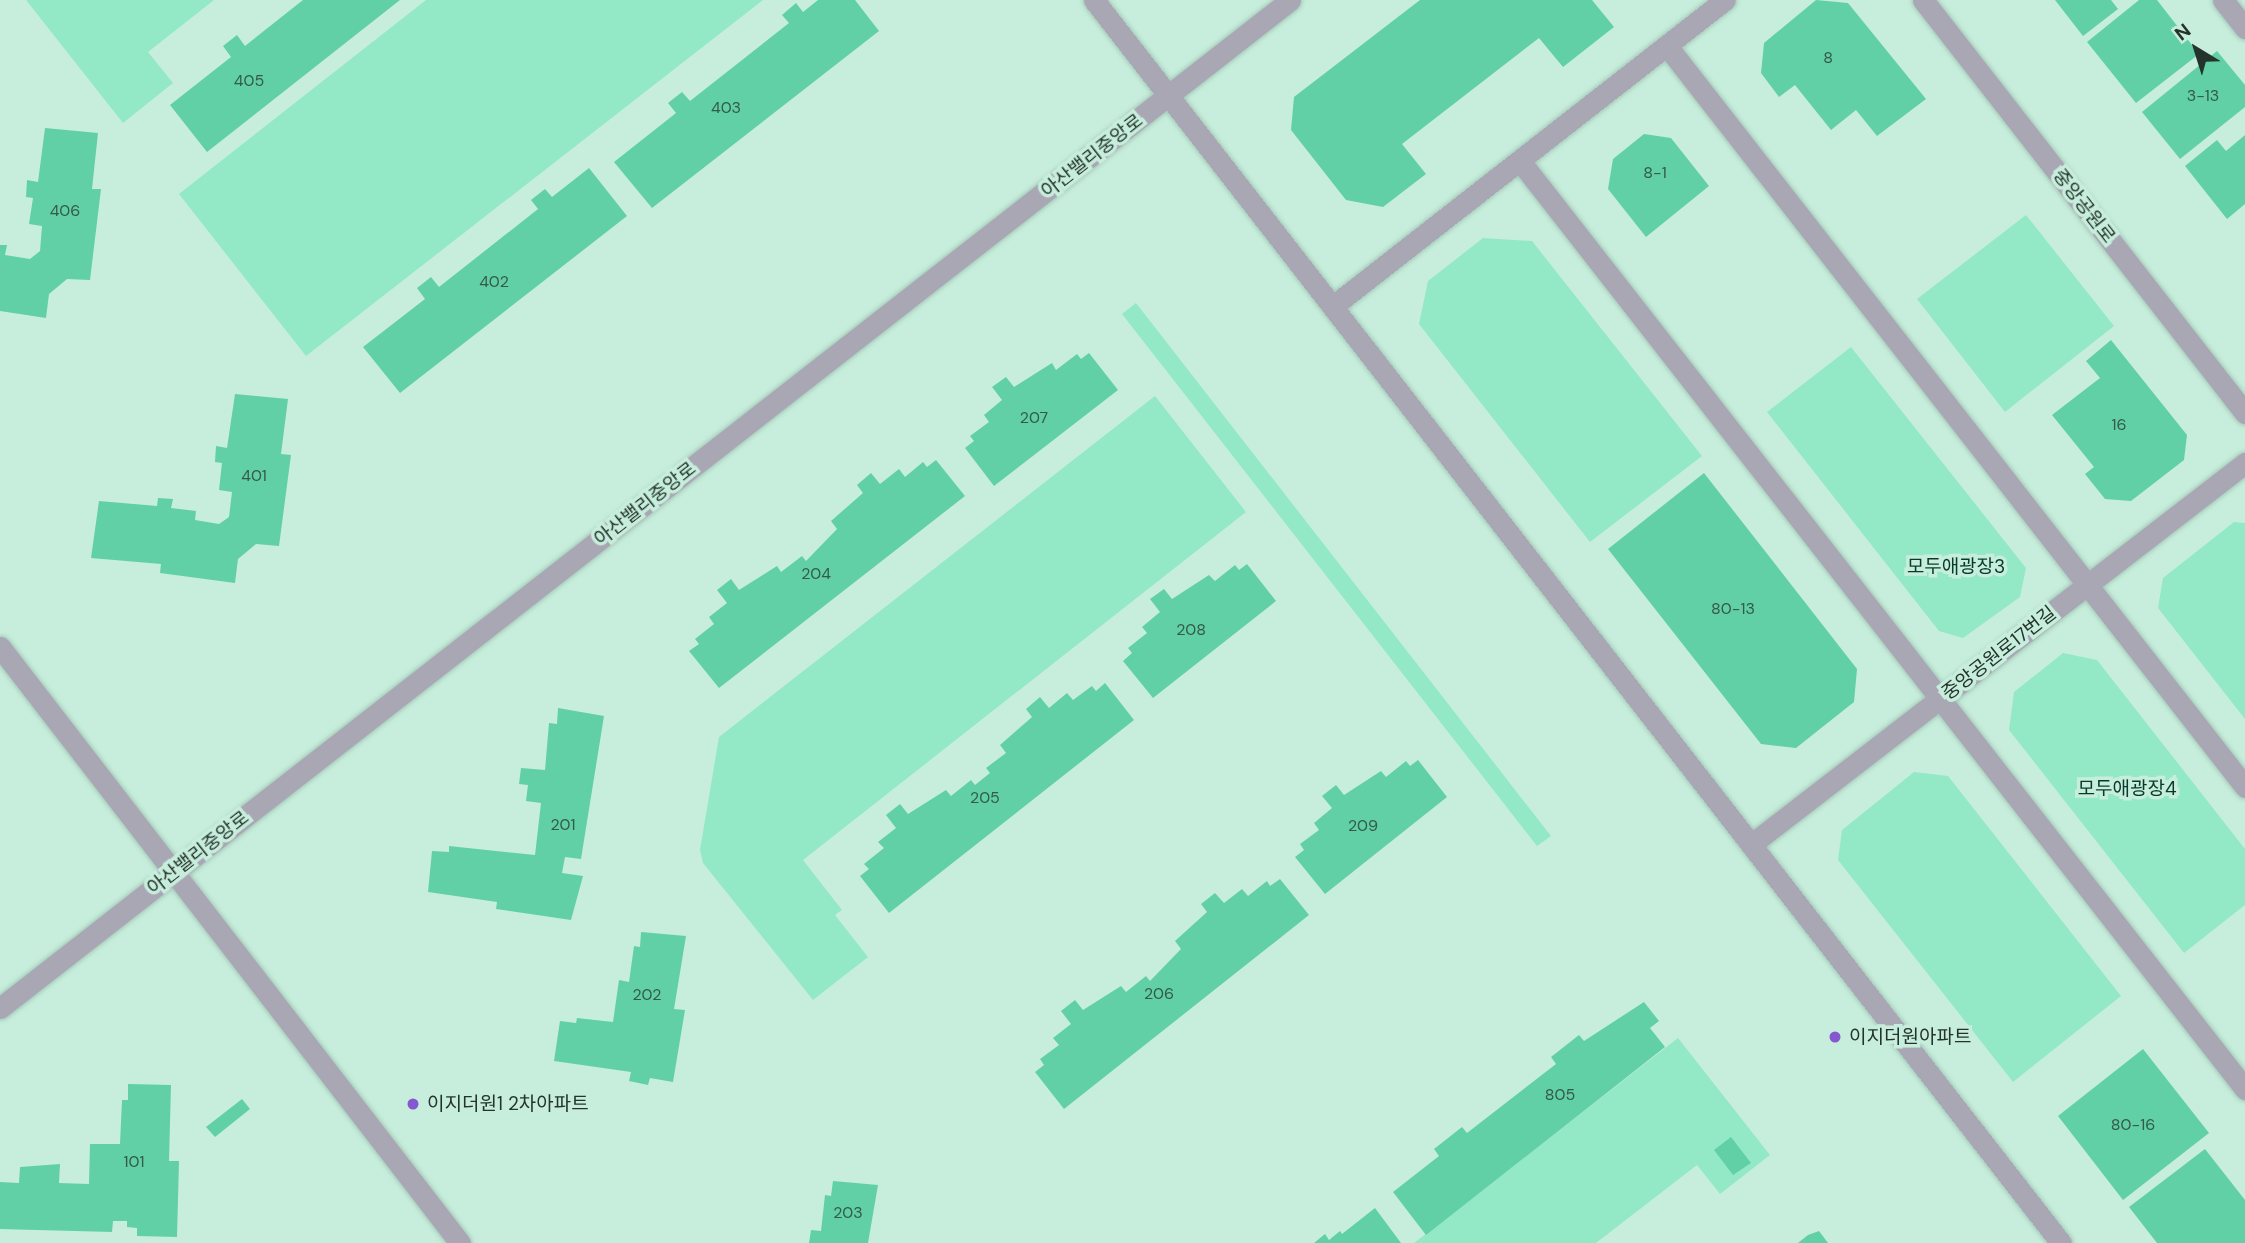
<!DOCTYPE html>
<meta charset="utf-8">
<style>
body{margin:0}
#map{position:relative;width:2245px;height:1243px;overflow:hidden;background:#c7eedc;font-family:"DM Sans","Noto Sans KR",sans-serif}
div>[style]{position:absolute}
.green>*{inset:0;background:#93e9c5}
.building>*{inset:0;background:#61d0a6}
.roads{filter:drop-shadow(0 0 2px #a6c9b9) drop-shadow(0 0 2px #a6c9b9)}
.minor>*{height:21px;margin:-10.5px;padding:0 10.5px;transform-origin:10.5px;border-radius:10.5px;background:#aaa7b5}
.dots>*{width:19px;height:19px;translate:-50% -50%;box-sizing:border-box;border:4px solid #c7eedc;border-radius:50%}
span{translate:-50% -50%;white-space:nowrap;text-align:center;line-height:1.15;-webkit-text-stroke:7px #c7eedc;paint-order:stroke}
.number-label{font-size:16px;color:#335a4a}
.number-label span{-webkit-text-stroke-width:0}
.street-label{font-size:19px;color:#24332c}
.park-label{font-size:19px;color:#073a2a}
.poi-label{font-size:19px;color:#24332c}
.left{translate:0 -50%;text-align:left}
.north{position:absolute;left:2161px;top:14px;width:70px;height:70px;-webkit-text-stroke:5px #c7eedc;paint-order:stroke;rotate:322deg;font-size:19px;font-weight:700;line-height:28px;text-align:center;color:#24332c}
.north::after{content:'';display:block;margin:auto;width:24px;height:32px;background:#24332c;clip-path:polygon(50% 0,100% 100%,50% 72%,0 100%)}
</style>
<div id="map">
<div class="green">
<i style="clip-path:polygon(26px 0,214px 0,148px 52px,173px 83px,123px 123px)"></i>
<i style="clip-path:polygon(426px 0,763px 0,306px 356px,179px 194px)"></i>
<i style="clip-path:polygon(2026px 215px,2114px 326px,2005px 412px,1917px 299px)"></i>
<i style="clip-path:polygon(1483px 238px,1532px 241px,1702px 456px,1590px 542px,1419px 324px,1428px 281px)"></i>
<i style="clip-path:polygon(1136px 303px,1551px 836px,1537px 846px,1122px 314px)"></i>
<i style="clip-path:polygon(1851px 347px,2026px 568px,2020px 597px,1963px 638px,1939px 631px,1767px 412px)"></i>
<i style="clip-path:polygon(1155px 396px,1246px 512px,803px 860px,842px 910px,835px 915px,868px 957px,813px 1000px,703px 863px,700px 850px,719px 737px)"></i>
<i style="clip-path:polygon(2234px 522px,2245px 523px,2245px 719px,2158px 608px,2163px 578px)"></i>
<i style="clip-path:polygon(2063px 653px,2097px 660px,2245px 849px,2245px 905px,2184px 953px,2009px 730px,2014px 692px)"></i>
<i style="clip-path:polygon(1914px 772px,1948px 776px,2121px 996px,2013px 1082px,1838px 860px,1842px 830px)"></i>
<i style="clip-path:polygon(1678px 1038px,1770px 1155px,1720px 1194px,1697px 1165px,1596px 1243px,1414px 1243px)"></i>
</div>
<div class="building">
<i style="clip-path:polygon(303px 0,400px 0,207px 152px,170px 105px,231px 57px,223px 46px,237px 35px,245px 46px)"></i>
<i style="clip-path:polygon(818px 0,855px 0,879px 31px,652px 208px,614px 162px,676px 113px,668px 103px,682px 92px,690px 101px,789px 23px,782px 15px,796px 3px,803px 12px)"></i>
<i style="clip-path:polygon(1420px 0,1592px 0,1614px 27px,1563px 67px,1539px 38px,1402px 144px,1426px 174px,1383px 207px,1346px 200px,1291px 130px,1294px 97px)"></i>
<i style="clip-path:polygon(1816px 0,1848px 3px,1926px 99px,1877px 136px,1856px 110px,1831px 130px,1795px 85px,1779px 97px,1761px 73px,1764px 43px)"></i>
<i style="clip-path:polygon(2055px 0,2111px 0,2118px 9px,2083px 36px)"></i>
<i style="clip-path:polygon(2139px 0,2157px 0,2199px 54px,2136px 103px,2087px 42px)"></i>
<i style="clip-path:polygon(2217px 51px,2245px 85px,2245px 107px,2180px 159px,2142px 112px)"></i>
<i style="clip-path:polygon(45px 128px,98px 133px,92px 189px,101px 189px,90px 280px,67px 279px,49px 294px,46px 318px,0 311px,0 245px,7px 245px,5px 255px,30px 259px,40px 251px,42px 226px,29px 224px,33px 198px,26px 197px,27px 180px,38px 182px)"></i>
<i style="clip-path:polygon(1644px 134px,1671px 138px,1709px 186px,1646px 237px,1608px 189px,1613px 159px)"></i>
<i style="clip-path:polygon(2245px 135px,2245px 204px,2227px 219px,2185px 166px,2217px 140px,2226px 151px)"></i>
<i style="clip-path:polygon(589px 168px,627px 216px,400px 393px,363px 347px,425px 299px,417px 288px,431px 277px,439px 287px,538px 209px,531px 200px,545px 189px,552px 197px)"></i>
<i style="clip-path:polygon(2111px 340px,2187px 435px,2184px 460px,2131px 501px,2105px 499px,2085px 474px,2094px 467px,2052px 415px,2100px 378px,2086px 361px)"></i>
<i style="clip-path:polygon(1089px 353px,1118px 390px,994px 486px,965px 448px,974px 441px,970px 436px,989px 422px,984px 415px,1002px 400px,992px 387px,1006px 377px,1014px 387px,1052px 363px,1056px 370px,1077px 354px,1081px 359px)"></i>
<i style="clip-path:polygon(235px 394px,288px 399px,281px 454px,291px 455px,279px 546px,256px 544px,238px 559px,235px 583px,160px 573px,161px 564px,91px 558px,99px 501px,157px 506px,158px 498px,173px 499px,171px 508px,196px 511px,195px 520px,219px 524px,229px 517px,232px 492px,219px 490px,222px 463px,215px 462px,216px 446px,227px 448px)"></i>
<i style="clip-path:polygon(936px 460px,965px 496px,719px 688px,689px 651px,699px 644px,695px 639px,714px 624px,709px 617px,727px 603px,717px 590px,731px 579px,739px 590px,777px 566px,781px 572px,802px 556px,806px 561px,837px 529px,831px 521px,863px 493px,857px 485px,871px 473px,880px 484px,899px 469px,905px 477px,923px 462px,927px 467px)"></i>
<i style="clip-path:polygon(1704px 473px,1857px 669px,1854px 702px,1796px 748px,1761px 744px,1608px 549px)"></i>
<i style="clip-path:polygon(1247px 564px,1276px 601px,1153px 698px,1123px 661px,1132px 653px,1128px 648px,1147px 633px,1142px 627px,1160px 612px,1150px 599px,1164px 589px,1172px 599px,1209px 575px,1215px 581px,1235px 565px,1239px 570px)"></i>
<i style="clip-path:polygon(1105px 683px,1134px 720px,889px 913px,860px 876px,869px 869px,864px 864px,884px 848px,878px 842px,896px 828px,886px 815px,900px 804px,908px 814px,946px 790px,951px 796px,971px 780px,975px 785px,990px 773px,986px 768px,1006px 753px,1000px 745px,1032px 717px,1026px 709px,1040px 697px,1049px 708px,1067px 693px,1073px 700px,1092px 686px,1096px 691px)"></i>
<i style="clip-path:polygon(558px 708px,604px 716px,581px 859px,565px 857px,562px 873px,583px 876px,571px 920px,496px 909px,497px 902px,428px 892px,432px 851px,449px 852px,449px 846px,535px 855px,541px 803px,526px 801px,528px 785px,519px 784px,521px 768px,545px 770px,549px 723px,557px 724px)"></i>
<i style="clip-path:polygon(1418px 760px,1447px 797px,1325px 894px,1295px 857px,1304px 850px,1300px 844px,1319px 830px,1314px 823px,1332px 808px,1322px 796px,1336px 785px,1344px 795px,1381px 771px,1386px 777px,1406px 761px,1410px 766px)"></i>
<i style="clip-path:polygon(1280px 879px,1309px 915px,1064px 1109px,1035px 1072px,1044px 1065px,1040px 1059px,1059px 1045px,1053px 1038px,1071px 1024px,1061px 1011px,1075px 1000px,1083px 1010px,1121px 986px,1126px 992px,1146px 976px,1150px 981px,1181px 949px,1175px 941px,1207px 912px,1201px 904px,1215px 893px,1224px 903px,1242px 889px,1248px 896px,1267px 881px,1270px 886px)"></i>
<i style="clip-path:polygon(641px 932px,686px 936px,674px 1009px,685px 1010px,673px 1082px,650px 1078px,648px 1085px,629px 1081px,631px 1072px,554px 1061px,560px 1021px,576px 1023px,577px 1018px,613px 1022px,619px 980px,629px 982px,634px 946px,640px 947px)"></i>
<i style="clip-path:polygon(1644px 1002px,1659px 1021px,1650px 1028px,1665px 1047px,1426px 1235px,1393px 1192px,1439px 1156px,1434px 1149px,1462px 1127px,1467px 1133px,1556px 1064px,1551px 1057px,1579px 1035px,1584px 1041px)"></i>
<i style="clip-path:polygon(2143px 1049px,2209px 1133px,2123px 1200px,2058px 1116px)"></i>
<i style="clip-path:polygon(128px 1084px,171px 1085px,169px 1161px,179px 1161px,177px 1237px,137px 1236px,137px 1228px,127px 1227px,127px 1221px,113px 1221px,112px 1232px,0 1229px,0 1182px,19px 1183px,20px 1167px,60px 1164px,59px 1183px,89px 1184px,90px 1144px,120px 1144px,122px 1100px,128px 1100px)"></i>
<i style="clip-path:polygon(242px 1099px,250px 1109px,215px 1137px,206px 1127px)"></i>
<i style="clip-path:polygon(1731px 1137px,1751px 1163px,1733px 1175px,1714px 1150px)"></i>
<i style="clip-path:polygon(2205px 1149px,2245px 1200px,2245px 1243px,2157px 1243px,2129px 1207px)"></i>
<i style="clip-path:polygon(833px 1181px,878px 1185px,868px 1243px,809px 1243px,811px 1230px,821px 1231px,825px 1195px,831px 1196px)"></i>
<i style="clip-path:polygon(1375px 1208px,1401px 1243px,1314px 1243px,1325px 1234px,1329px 1240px,1340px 1231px,1342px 1234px)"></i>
<i style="clip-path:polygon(1819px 1231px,1828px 1243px,1798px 1243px,1808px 1235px)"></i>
</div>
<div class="roads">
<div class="minor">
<i style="left:1094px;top:0;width:1575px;rotate:52.12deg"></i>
<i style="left:1923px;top:0;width:524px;rotate:52.06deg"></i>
<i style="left:2223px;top:0;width:36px;rotate:52deg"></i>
<i style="left:1667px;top:46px;width:940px;rotate:52.04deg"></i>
<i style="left:1520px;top:161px;width:1178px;rotate:52deg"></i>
<i style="left:1333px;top:306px;width:497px;rotate:-38deg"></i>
<i style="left:0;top:647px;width:753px;rotate:52.34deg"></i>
<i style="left:1753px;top:843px;width:622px;rotate:-37.68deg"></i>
<i style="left:0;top:1008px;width:1637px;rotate:-38deg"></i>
</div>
</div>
<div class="dots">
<i style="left:1835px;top:1037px;background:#8558d2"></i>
<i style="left:413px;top:1104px;background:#8558d2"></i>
</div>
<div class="number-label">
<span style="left:1828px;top:58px">8</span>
<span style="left:249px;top:81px">405</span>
<span style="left:2203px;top:96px">3-13</span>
<span style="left:726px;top:108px">403</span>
<span style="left:1655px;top:173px">8-1</span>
<span style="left:65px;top:211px">406</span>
<span style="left:494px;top:282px">402</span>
<span style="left:1034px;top:418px">207</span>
<span style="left:2119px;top:425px">16</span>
<span style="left:254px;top:476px">401</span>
<span style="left:816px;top:574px">204</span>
<span style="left:1733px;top:609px">80-13</span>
<span style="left:1191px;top:630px">208</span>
<span style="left:985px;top:798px">205</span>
<span style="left:563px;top:825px">201</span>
<span style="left:1363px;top:826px">209</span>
<span style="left:1159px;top:994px">206</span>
<span style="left:647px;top:995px">202</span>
<span style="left:1560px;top:1095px">805</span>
<span style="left:2133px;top:1125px">80-16</span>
<span style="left:134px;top:1162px">101</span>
<span style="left:848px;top:1213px">203</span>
</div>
<div class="street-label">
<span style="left:1092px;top:156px;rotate:-38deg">아산밸리중앙로</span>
<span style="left:2084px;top:206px;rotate:52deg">중앙공원로</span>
<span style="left:645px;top:504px;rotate:-38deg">아산밸리중앙로</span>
<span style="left:1999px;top:653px;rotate:-38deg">중앙공원로17번길</span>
<span style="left:198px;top:853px;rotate:-38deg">아산밸리중앙로</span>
</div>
<div class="park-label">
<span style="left:1956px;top:567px">모두애광장3</span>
<span style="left:2127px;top:789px">모두애광장4</span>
</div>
<div class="poi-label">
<span class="left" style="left:1849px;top:1037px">이지더원아파트</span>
<span class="left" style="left:427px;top:1104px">이지더원1 2차아파트</span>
</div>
<div class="north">N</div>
</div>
